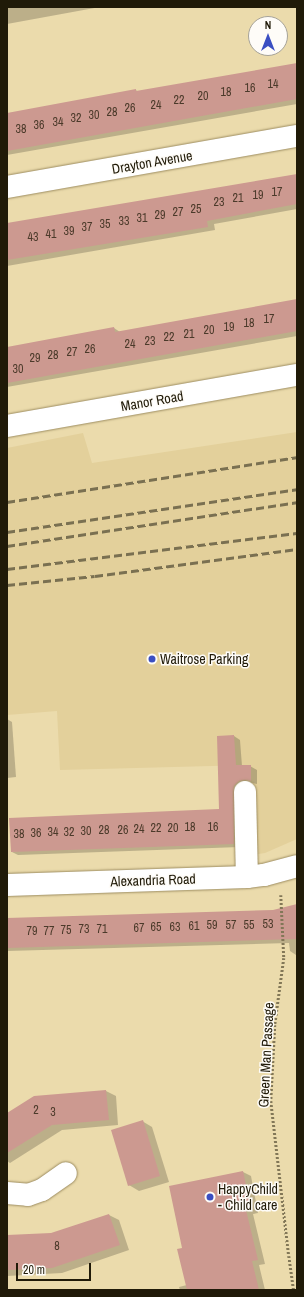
<!DOCTYPE html>
<style>
body{margin:0}
#map{position:relative;width:304px;height:1297px;overflow:hidden;background:#ebdbac;font-family:"Archivo Narrow",sans-serif}
div>[style]{position:absolute}
.built>*{inset:0;background:#e3d09b}
.shadow>*{inset:0;background:#0003}
.building>*{inset:0;background:#cc9990}
.path>*{height:2.5px;margin-top:-1.25px;transform-origin:0;background:repeating-linear-gradient(90deg,#827757 0 2px,transparent 0 4px)}
.roads{filter:drop-shadow(0 0 1px #9d8d61) drop-shadow(0 0 1px #9d8d61)}
.minor>*{height:22px;margin:-11px;padding:0 11px;transform-origin:11px;border-radius:11px;background:#fff}
.rail>*{height:3px;margin-top:-1.5px;transform-origin:0;background:repeating-linear-gradient(90deg,#7a7051 0 8px,transparent 0 12px)}
.dots>*{width:11px;height:11px;translate:-50% -50%;box-sizing:border-box;border:2px solid #fefcf8;border-radius:50%}
span{translate:-50% -50%;white-space:nowrap;text-align:center;line-height:1.15;-webkit-text-stroke:3px #fefcf8;paint-order:stroke}
.number-label{font-size:12px;color:#4b3a2a}
.number-label span{-webkit-text-stroke-width:0}
.street-label{font-size:14px;color:#201a08}
.poi-label{font-size:14px;color:#201a08}
.left{translate:0 -50%;text-align:left}
.frame{position:absolute;inset:0;border:8px solid #201a08;pointer-events:none}
.north{position:absolute;left:248px;top:16px;width:40px;height:40px;box-sizing:border-box;background:#fefcf8;border:1px solid #a5a298;border-radius:50%;rotate:0deg;font-size:11px;font-weight:700;line-height:16px;text-align:center;color:#201a08}
.north::after{content:'';display:block;margin:auto;width:14px;height:18px;background:#3b4fc2;clip-path:polygon(50% 0,100% 100%,50% 72%,0 100%)}
.scale{position:absolute;left:16px;top:1263px;width:75px;height:18px;box-sizing:border-box;border:2px solid #201a08;border-top:0;padding-left:5px;font-size:12px;line-height:14px;white-space:nowrap;color:#201a08;-webkit-text-stroke:3px #fefcf8;paint-order:stroke}
</style>
<div id="map">
<div class="built">
<i style="clip-path:polygon(297px 432px,297px 839px,265px 853px,253px 855px,250px 765px,60px 770px,57px 711px,7px 715px,7px 448px,83px 433px,92px 463px)"></i>
</div>
<div class="shadow">
<i style="clip-path:polygon(7px 7px,100px 7px,7px 24px)"></i>
<i style="clip-path:polygon(297px 64px,297px 104px,7px 155px,7px 114px,136px 90px,138px 92px)"></i>
<i style="clip-path:polygon(297px 175px,297px 209px,214px 224px,215px 230px,7px 266px,7px 224px)"></i>
<i style="clip-path:polygon(297px 301px,297px 336px,7px 387px,7px 348px,114px 328px,120px 332px)"></i>
<i style="clip-path:polygon(7px 719px,12px 722px,16px 777px,7px 778px)"></i>
<i style="clip-path:polygon(234px 736px,240px 740px,242px 766px,250px 766px,257px 770px,257px 784px,252px 783px,245px 784px,240px 847px,18px 855px,12px 852px,220px 810px)"></i>
<i style="clip-path:polygon(297px 905px,296px 955px,290px 951px,289px 943px,7px 951px,7px 919px,273px 911px)"></i>
<i style="clip-path:polygon(106px 1091px,116px 1096px,118px 1125px,62px 1130px,10px 1163px,7px 1161px,7px 1114px,35px 1097px)"></i>
<i style="clip-path:polygon(142px 1121px,152px 1127px,169px 1182px,139px 1191px,129px 1185px)"></i>
<i style="clip-path:polygon(243px 1172px,251px 1176px,258px 1213px,253px 1214px,265px 1264px,259px 1265px,265px 1290px,180px 1290px,179px 1287px,187px 1285px,183px 1248px)"></i>
<i style="clip-path:polygon(109px 1215px,119px 1220px,129px 1250px,62px 1273px,7px 1276px,7px 1236px,52px 1234px)"></i>
</div>
<div class="building">
<i style="clip-path:polygon(297px 63px,297px 99px,7px 151px,7px 113px,136px 89px,136px 91px)"></i>
<i style="clip-path:polygon(297px 174px,297px 204px,207px 221px,208px 227px,7px 260px,7px 223px)"></i>
<i style="clip-path:polygon(297px 299px,297px 331px,7px 383px,7px 347px,114px 327px,115px 332px)"></i>
<i style="clip-path:polygon(234px 735px,236px 765px,251px 765px,251px 781px,245px 780px,239px 781px,234px 786px,234px 844px,11px 852px,9px 818px,219px 809px,217px 736px)"></i>
<i style="clip-path:polygon(297px 904px,297px 939px,7px 948px,7px 918px,273px 910px)"></i>
<i style="clip-path:polygon(106px 1090px,109px 1120px,52px 1125px,7px 1153px,7px 1113px,34px 1096px)"></i>
<i style="clip-path:polygon(143px 1120px,160px 1176px,128px 1186px,111px 1130px)"></i>
<i style="clip-path:polygon(243px 1171px,251px 1208px,246px 1210px,258px 1260px,252px 1261px,259px 1290px,187px 1290px,177px 1249px,182px 1248px,169px 1186px)"></i>
<i style="clip-path:polygon(109px 1214px,120px 1245px,52px 1268px,7px 1270px,7px 1235px,51px 1233px)"></i>
</div>
<div class="path">
<i style="left:281px;top:895px;width:63px;rotate:87.3deg"></i>
<i style="left:284px;top:958px;width:68px;rotate:97.7deg"></i>
<i style="left:275px;top:1025px;width:76px;rotate:93deg"></i>
<i style="left:271px;top:1101px;width:156px;rotate:83.4deg"></i>
<i style="left:289px;top:1256px;width:34px;rotate:82deg"></i>
</div>
<div class="roads">
<div class="minor">
<i style="left:7px;top:187px;width:294px;rotate:-10deg"></i>
<i style="left:7px;top:426px;width:294px;rotate:-10deg"></i>
<i style="left:245px;top:792px;width:85px;rotate:88.7deg"></i>
<i style="left:7px;top:885px;width:240px;rotate:-1.9deg"></i>
<i style="left:247px;top:877px;width:17px;rotate:-7deg"></i>
<i style="left:264px;top:875px;width:34px;rotate:-15deg"></i>
<i style="left:7px;top:1193px;width:21px;rotate:5deg"></i>
<i style="left:28px;top:1195px;width:15px;rotate:-20deg"></i>
<i style="left:42px;top:1190px;width:29px;rotate:-35deg"></i>
</div>
</div>
<div class="rail">
<i style="left:7px;top:502px;width:293px;rotate:-8.8deg"></i>
<i style="left:7px;top:532px;width:293px;rotate:-8.4deg"></i>
<i style="left:7px;top:546px;width:293px;rotate:-8.6deg"></i>
<i style="left:7px;top:569px;width:292px;rotate:-7.1deg"></i>
<i style="left:7px;top:585px;width:88px;rotate:-5.8deg"></i>
<i style="left:95px;top:576px;width:204px;rotate:-7.6deg"></i>
</div>
<div class="dots">
<i style="left:152px;top:659px;background:#3b4fc2"></i>
<i style="left:210px;top:1197px;background:#3b4fc2"></i>
</div>
<div class="number-label">
<span style="left:273px;top:85px">14</span>
<span style="left:250px;top:89px">16</span>
<span style="left:226px;top:93px">18</span>
<span style="left:203px;top:97px">20</span>
<span style="left:179px;top:101px">22</span>
<span style="left:156px;top:106px">24</span>
<span style="left:130px;top:109px">26</span>
<span style="left:112px;top:113px">28</span>
<span style="left:94px;top:116px">30</span>
<span style="left:76px;top:119px">32</span>
<span style="left:58px;top:123px">34</span>
<span style="left:39px;top:126px">36</span>
<span style="left:21px;top:130px">38</span>
<span style="left:277px;top:193px">17</span>
<span style="left:258px;top:196px">19</span>
<span style="left:238px;top:199px">21</span>
<span style="left:219px;top:203px">23</span>
<span style="left:196px;top:210px">25</span>
<span style="left:178px;top:213px">27</span>
<span style="left:160px;top:216px">29</span>
<span style="left:142px;top:219px">31</span>
<span style="left:124px;top:222px">33</span>
<span style="left:105px;top:225px">35</span>
<span style="left:87px;top:228px">37</span>
<span style="left:69px;top:232px">39</span>
<span style="left:51px;top:235px">41</span>
<span style="left:33px;top:238px">43</span>
<span style="left:269px;top:320px">17</span>
<span style="left:249px;top:324px">18</span>
<span style="left:229px;top:328px">19</span>
<span style="left:209px;top:331px">20</span>
<span style="left:189px;top:335px">21</span>
<span style="left:169px;top:338px">22</span>
<span style="left:150px;top:342px">23</span>
<span style="left:130px;top:345px">24</span>
<span style="left:90px;top:350px">26</span>
<span style="left:72px;top:353px">27</span>
<span style="left:53px;top:356px">28</span>
<span style="left:35px;top:359px">29</span>
<span style="left:18px;top:370px">30</span>
<span style="left:190px;top:828px">18</span>
<span style="left:213px;top:828px">16</span>
<span style="left:156px;top:829px">22</span>
<span style="left:173px;top:829px">20</span>
<span style="left:139px;top:830px">24</span>
<span style="left:104px;top:831px">28</span>
<span style="left:123px;top:831px">26</span>
<span style="left:86px;top:832px">30</span>
<span style="left:53px;top:833px">34</span>
<span style="left:69px;top:833px">32</span>
<span style="left:36px;top:834px">36</span>
<span style="left:19px;top:835px">38</span>
<span style="left:268px;top:925px">53</span>
<span style="left:212px;top:926px">59</span>
<span style="left:231px;top:926px">57</span>
<span style="left:249px;top:926px">55</span>
<span style="left:194px;top:927px">61</span>
<span style="left:156px;top:928px">65</span>
<span style="left:175px;top:928px">63</span>
<span style="left:139px;top:929px">67</span>
<span style="left:84px;top:930px">73</span>
<span style="left:102px;top:930px">71</span>
<span style="left:66px;top:931px">75</span>
<span style="left:32px;top:932px">79</span>
<span style="left:49px;top:932px">77</span>
<span style="left:36px;top:1111px">2</span>
<span style="left:53px;top:1113px">3</span>
<span style="left:57px;top:1247px">8</span>
</div>
<div class="street-label">
<span style="left:152px;top:162px;rotate:-10deg">Drayton Avenue</span>
<span style="left:152px;top:401px;rotate:-10deg">Manor Road</span>
<span style="left:153px;top:880px;rotate:-2deg">Alexandria Road</span>
<span style="left:266px;top:1055px;rotate:-87deg">Green Man Passage</span>
</div>
<div class="poi-label">
<span class="left" style="left:160px;top:659px">Waitrose Parking</span>
<span class="left" style="left:218px;top:1197px">HappyChild<br>- Child care</span>
</div>
<div class="frame"></div>
<div class="north">N</div>
<div class="scale">20 m</div>
</div>
